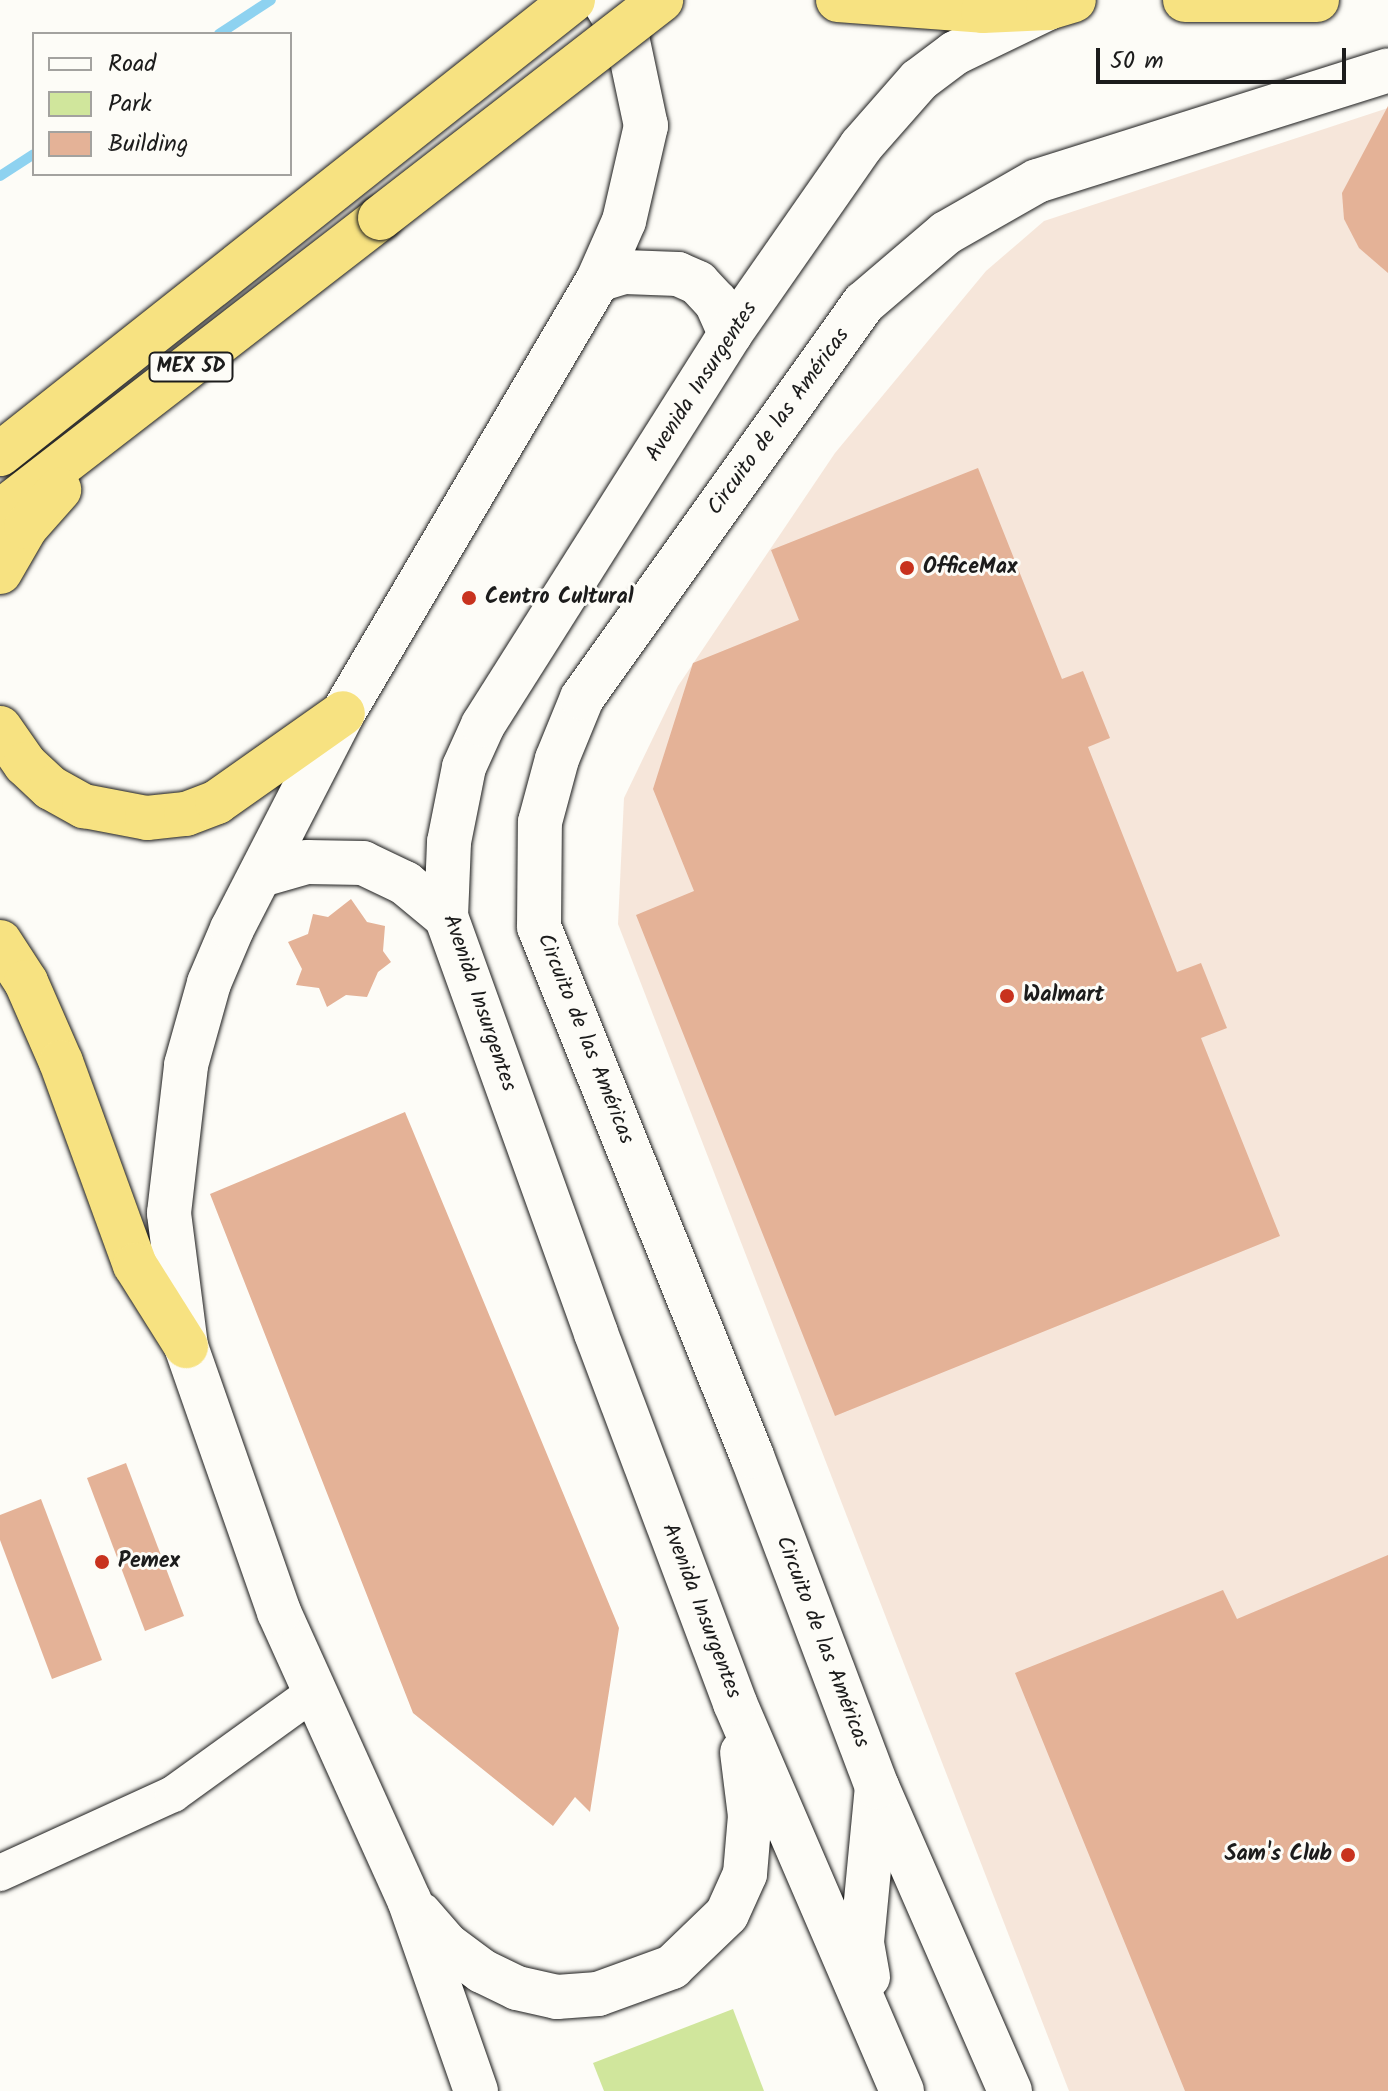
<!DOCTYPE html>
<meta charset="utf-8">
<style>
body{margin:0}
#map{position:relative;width:1388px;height:2091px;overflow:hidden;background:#fdfcf7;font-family:Kalam,sans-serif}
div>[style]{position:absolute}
.built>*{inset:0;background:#f6e6da}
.green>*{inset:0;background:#d0e69c}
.stream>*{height:10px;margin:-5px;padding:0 5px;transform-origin:5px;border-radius:5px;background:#8ed2f0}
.building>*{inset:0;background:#e4b297}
.roads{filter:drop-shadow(0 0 2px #1c1c1c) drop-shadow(0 0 2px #1c1c1c)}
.street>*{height:36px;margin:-18px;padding:0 18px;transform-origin:18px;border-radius:18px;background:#fdfcf7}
.secondary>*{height:44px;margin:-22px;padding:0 22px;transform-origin:22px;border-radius:22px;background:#fdfcf7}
.highway>*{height:44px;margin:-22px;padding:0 22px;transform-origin:22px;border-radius:22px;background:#f7e281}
.bridges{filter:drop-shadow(0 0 2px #1c1c1c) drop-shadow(0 0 2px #1c1c1c)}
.highway-bridge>*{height:44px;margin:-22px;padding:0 22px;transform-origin:22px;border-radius:22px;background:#f7e281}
.dots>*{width:22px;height:22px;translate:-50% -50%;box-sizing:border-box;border:4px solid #fdfcf7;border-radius:50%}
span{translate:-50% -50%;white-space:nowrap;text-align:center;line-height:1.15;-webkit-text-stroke:6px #fdfcf7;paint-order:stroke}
.shield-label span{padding:2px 6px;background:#fdfcf7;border:2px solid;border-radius:6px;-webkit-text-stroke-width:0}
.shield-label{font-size:20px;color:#1c1c1c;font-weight:700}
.street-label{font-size:22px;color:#1c1c1c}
.poi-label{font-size:22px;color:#1c1c1c;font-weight:700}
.left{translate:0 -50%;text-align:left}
.right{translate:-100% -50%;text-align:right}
.legend{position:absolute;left:32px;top:32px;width:260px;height:144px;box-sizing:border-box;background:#fdfcf7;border:2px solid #a3a29f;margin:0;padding:10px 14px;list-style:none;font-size:24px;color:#1c1c1c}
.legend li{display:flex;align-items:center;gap:16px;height:40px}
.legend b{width:40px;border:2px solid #a3a29f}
.scale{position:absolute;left:1096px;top:48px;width:250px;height:36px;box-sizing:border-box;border:4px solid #1c1c1c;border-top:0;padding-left:10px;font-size:24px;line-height:28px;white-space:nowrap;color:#1c1c1c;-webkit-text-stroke:6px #fdfcf7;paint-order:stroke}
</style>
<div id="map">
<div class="built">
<i style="clip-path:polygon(1388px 108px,1388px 2091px,1069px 2091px,618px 924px,624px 798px,678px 686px,835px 453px,986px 271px,1044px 221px)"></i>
</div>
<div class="green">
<i style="clip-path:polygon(733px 2009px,764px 2091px,604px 2091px,593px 2063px)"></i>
</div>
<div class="stream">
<i style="left:219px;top:34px;width:62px;rotate:-33.2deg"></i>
<i style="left:0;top:176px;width:40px;rotate:-32.9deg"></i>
</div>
<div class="building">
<i style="clip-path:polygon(1388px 106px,1388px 273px,1359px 248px,1344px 219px,1342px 193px)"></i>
<i style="clip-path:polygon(978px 468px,1062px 679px,1083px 671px,1110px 738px,1088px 747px,1177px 972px,1201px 963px,1227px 1028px,1201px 1038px,1280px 1236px,835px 1416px,636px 915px,694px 891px,653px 789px,693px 663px,799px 620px,771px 550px)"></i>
<i style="clip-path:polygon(351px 899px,367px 922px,385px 926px,383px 951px,391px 962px,378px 972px,367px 997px,346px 995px,327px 1007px,319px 988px,296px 985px,302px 969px,288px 942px,308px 934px,313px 914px,328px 917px)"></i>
<i style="clip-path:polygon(405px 1112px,619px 1628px,590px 1812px,575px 1797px,553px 1826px,413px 1713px,210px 1194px)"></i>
<i style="clip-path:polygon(126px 1463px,184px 1616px,145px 1631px,87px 1478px)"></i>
<i style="clip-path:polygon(41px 1499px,102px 1660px,52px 1679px,0 1540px,0 1515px)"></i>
<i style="clip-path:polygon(1388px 1555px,1388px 2091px,1185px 2091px,1015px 1673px,1223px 1590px,1237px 1619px)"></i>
</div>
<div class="roads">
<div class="street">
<i style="left:0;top:1873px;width:190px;rotate:-24.5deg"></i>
<i style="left:173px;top:1794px;width:173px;rotate:-35.8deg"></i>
</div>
<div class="secondary">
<i style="left:598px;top:280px;width:28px;rotate:-17deg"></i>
<i style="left:625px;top:272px;width:53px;rotate:2.2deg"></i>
<i style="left:678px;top:274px;width:22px;rotate:24deg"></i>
<i style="left:698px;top:283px;width:26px;rotate:47deg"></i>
<i style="left:716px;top:302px;width:35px;rotate:66deg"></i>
<i style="left:261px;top:875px;width:48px;rotate:-15.8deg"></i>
<i style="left:307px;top:862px;width:56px;rotate:1deg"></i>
<i style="left:363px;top:863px;width:47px;rotate:25.5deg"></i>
<i style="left:405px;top:883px;width:53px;rotate:39.7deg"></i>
<i style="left:420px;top:1914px;width:41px;rotate:48.9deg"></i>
<i style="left:447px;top:1945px;width:44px;rotate:36.6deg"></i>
<i style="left:482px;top:1971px;width:39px;rotate:26deg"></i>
<i style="left:517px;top:1988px;width:41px;rotate:12.7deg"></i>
<i style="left:557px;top:1997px;width:41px;rotate:-4.2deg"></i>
<i style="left:598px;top:1994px;width:79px;rotate:-20deg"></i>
<i style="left:672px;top:1967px;width:76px;rotate:-43.9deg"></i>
<i style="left:727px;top:1914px;width:44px;rotate:-65.8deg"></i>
<i style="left:745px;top:1874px;width:58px;rotate:-85.1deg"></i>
<i style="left:750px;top:1816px;width:64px;rotate:-97.1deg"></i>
<i style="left:868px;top:1977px;width:36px;rotate:-100deg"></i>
<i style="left:862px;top:1942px;width:156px;rotate:-84.5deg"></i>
<i style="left:476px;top:2091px;width:202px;rotate:-109.3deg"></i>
<i style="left:409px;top:1900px;width:316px;rotate:-114.3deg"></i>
<i style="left:279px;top:1612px;width:282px;rotate:-109.3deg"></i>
<i style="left:186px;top:1346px;width:134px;rotate:-97.3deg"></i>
<i style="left:169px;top:1213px;width:149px;rotate:-83.4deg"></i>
<i style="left:186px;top:1065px;width:85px;rotate:-74.3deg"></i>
<i style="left:209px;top:983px;width:59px;rotate:-66.9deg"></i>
<i style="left:232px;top:929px;width:243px;rotate:-62.8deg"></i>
<i style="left:343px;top:713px;width:503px;rotate:-59.51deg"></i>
<i style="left:598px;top:280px;width:64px;rotate:-66.2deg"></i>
<i style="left:624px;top:221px;width:98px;rotate:-77deg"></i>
<i style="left:646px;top:126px;width:87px;rotate:-102deg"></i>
<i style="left:628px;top:41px;width:47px;rotate:-121deg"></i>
<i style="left:902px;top:2091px;width:422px;rotate:-113.3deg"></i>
<i style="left:735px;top:1703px;width:395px;rotate:-110.6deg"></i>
<i style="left:596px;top:1333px;width:442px;rotate:-109.8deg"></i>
<i style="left:446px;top:917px;width:75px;rotate:-87.7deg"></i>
<i style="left:449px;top:842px;width:76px;rotate:-78.7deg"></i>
<i style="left:464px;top:767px;width:46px;rotate:-65.7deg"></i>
<i style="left:483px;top:725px;width:462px;rotate:-57.7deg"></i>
<i style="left:730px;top:334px;width:229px;rotate:-55.1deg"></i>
<i style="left:861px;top:146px;width:88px;rotate:-48.7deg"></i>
<i style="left:919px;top:80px;width:45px;rotate:-36.9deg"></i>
<i style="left:955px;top:53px;width:103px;rotate:-25.8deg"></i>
<i style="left:1010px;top:2091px;width:332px;rotate:-113.6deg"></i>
<i style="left:877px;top:1787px;width:354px;rotate:-110.7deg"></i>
<i style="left:752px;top:1456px;width:570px;rotate:-111.93deg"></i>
<i style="left:539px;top:927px;width:105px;rotate:-89.5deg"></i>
<i style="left:540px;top:822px;width:65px;rotate:-74.9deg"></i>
<i style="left:557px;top:759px;width:66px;rotate:-67.7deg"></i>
<i style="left:582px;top:698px;width:485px;rotate:-54.5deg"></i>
<i style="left:864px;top:303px;width:108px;rotate:-40.5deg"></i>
<i style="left:946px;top:233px;width:105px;rotate:-29.7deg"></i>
<i style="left:1037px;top:181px;width:368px;rotate:-17.5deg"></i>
</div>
<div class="highway">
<i style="left:838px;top:0;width:145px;rotate:4.3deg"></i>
<i style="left:983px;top:11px;width:65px;rotate:-2.6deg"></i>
<i style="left:1048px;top:8px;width:27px;rotate:-17deg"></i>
<i style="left:1185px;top:0;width:132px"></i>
<i style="left:0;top:454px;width:731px;rotate:-38.39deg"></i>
<i style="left:0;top:512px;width:480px;rotate:-37.7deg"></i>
<i style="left:0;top:572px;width:52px;rotate:-60deg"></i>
<i style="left:26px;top:527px;width:50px;rotate:-48.3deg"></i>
<i style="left:0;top:728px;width:44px;rotate:55.2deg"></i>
<i style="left:25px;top:764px;width:35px;rotate:43deg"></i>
<i style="left:51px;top:788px;width:38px;rotate:29deg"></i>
<i style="left:84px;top:806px;width:64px;rotate:10.8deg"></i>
<i style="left:147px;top:818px;width:39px;rotate:-6deg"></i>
<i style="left:186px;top:814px;width:33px;rotate:-21deg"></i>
<i style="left:217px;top:802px;width:154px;rotate:-35.2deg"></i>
<i style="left:0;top:942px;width:48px;rotate:57deg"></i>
<i style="left:26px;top:982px;width:87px;rotate:66.4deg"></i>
<i style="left:61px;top:1062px;width:216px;rotate:70deg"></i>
<i style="left:135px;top:1265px;width:96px;rotate:57.8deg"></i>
</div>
</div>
<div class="bridges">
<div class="highway-bridge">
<i style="left:380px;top:218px;width:356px;rotate:-37.8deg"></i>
</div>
</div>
<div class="dots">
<i style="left:907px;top:568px;background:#c8321e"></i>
<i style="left:469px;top:598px;background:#c8321e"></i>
<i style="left:1007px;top:996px;background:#c8321e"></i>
<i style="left:102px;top:1562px;background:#c8321e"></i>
<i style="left:1348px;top:1855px;background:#c8321e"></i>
</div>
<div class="shield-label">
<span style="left:191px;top:367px">MEX 5D</span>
</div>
<div class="street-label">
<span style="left:702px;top:382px;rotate:-57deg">Avenida Insurgentes</span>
<span style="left:779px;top:422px;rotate:-54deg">Circuito de las Américas</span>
<span style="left:479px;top:1003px;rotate:71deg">Avenida Insurgentes</span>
<span style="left:585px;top:1039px;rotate:68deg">Circuito de las Américas</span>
<span style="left:701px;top:1611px;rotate:69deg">Avenida Insurgentes</span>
<span style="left:822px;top:1642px;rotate:69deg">Circuito de las Américas</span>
</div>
<div class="poi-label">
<span class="left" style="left:923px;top:568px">OfficeMax</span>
<span class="left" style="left:485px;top:598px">Centro Cultural</span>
<span class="left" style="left:1023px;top:996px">Walmart</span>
<span class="left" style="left:118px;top:1562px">Pemex</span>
<span class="right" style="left:1332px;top:1855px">Sam's Club</span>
</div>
<ul class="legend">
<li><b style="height:10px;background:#fdfcf7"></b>Road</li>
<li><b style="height:22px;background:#d0e69c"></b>Park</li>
<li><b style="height:22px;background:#e4b297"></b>Building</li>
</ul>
<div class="scale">50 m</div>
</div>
